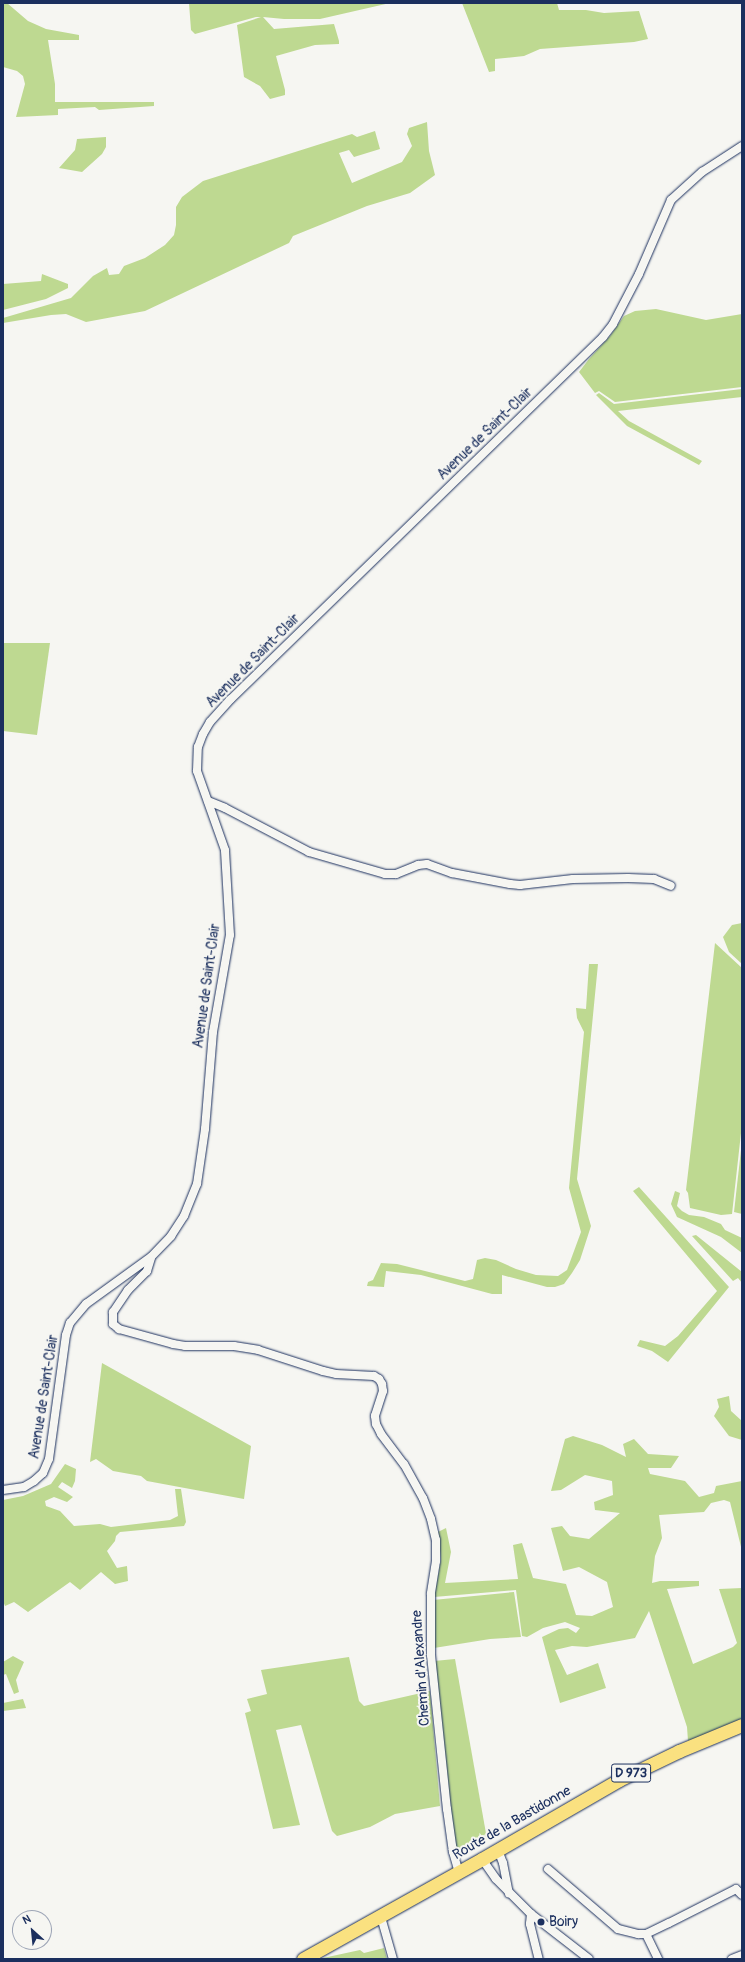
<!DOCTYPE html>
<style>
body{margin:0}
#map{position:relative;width:745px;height:1962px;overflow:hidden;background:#f6f6f2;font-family:Pangolin,sans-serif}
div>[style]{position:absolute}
.green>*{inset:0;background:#bed991}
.roads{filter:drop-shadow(0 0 1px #1b2f5e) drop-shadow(0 0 1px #1b2f5e)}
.minor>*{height:8px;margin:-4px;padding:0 4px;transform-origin:4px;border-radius:4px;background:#f6f6f2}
.primary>*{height:13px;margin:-6.5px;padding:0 6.5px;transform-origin:6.5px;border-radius:6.5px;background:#fae180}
.dots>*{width:11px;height:11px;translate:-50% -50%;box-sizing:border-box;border:2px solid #f6f6f2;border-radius:50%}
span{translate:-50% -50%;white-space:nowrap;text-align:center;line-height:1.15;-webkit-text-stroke:4px #f6f6f2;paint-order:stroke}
.shield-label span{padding:1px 3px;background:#f6f6f2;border:1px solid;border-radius:3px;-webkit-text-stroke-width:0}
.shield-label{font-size:13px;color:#1b2f5e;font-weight:700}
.street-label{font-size:14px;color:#1b2f5e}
.poi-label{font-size:14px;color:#1b2f5e}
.left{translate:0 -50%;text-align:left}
.frame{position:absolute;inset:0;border:4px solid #1b2f5e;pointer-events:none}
.north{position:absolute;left:12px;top:1910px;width:40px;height:40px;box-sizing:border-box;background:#f6f6f2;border:1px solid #9ea6b7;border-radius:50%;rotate:333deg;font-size:11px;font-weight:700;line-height:16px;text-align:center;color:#1b2f5e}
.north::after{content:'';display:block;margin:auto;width:14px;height:18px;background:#1b2f5e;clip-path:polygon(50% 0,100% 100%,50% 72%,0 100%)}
</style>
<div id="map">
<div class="green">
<i style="clip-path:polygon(3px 3px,7px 3px,28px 21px,46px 29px,79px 35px,79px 40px,48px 40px,55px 84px,55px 102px,154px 102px,154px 106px,99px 110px,95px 107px,58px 109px,58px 115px,16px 117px,25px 84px,23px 76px,17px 71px,3px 67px)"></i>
<i style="clip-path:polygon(189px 3px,390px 3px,320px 19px,284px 19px,263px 17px,274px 29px,334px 24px,339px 41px,339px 44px,315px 45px,276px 56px,285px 90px,285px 95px,270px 99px,260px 86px,244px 77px,237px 25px,261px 17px,256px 17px,195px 34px,191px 30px)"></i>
<i style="clip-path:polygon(462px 3px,557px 3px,559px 10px,586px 10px,604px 13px,639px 11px,648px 39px,634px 42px,540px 49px,524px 56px,495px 59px,495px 71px,489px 72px)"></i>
<i style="clip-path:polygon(427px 122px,429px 151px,435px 175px,410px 193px,367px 206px,293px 236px,289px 243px,145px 311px,86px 322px,66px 314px,51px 315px,3px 323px,3px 318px,71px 298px,93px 276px,107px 268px,109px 275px,119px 274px,124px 266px,145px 258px,165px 245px,174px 235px,176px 225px,176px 207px,182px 197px,203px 181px,352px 134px,357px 137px,375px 131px,380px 149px,354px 157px,349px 150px,339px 153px,352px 183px,402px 162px,412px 146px,407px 134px,409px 128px)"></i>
<i style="clip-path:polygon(106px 137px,106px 147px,102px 154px,82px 172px,59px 168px,75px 150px,77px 139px)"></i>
<i style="clip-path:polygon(42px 274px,68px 284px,68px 288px,46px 299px,3px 310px,3px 284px,41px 281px)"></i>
<i style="clip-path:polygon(656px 309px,706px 320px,742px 314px,742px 387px,615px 402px,599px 391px,595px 393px,579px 372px,589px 359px,610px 336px,624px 316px,635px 311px)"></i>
<i style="clip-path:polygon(742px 389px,742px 397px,618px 411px,629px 421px,702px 461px,699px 465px,627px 426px,596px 395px,599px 393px,614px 404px)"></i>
<i style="clip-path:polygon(3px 643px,50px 643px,37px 735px,3px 731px)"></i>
<i style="clip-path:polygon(742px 923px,742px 964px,729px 952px,723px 937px,732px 925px)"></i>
<i style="clip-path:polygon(715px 943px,742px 968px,742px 1124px,732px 1214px,721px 1215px,690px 1208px,688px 1193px,686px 1190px)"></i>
<i style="clip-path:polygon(589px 964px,598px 964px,577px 1179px,591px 1226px,580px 1260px,572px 1273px,564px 1284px,555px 1287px,547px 1287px,502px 1275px,502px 1294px,492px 1294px,421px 1275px,386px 1271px,384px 1287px,367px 1286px,368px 1282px,373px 1280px,381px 1263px,397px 1264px,465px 1281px,473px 1279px,477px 1260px,485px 1258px,496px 1260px,516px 1269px,536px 1275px,558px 1276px,567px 1270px,581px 1232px,569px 1188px,584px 1032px,577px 1018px,576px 1008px,586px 1009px)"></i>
<i style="clip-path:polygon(742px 1141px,742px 1214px,734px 1212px)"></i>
<i style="clip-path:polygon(639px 1187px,729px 1287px,668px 1362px,652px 1351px,637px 1346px,640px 1340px,665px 1346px,678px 1336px,717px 1291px,633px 1191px)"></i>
<i style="clip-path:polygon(675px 1191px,680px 1193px,677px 1206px,682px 1211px,689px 1215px,704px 1217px,721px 1224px,725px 1230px,742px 1238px,742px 1253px,721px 1237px,677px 1217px,671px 1204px)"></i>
<i style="clip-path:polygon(696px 1235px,742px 1272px,742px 1283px,738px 1278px,733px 1281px,692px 1236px)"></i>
<i style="clip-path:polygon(102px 1363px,251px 1446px,244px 1499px,147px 1481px,141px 1476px,113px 1471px,96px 1459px,90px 1462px)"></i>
<i style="clip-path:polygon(729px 1396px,731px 1411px,742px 1421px,742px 1440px,729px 1436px,714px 1416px,719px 1407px,717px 1399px)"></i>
<i style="clip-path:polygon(573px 1436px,602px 1445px,626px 1457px,623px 1444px,634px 1439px,648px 1454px,679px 1456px,671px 1468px,648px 1468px,650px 1474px,685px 1481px,699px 1497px,714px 1493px,716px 1486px,742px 1481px,742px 1551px,730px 1502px,724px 1500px,711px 1503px,704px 1512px,659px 1515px,662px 1538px,655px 1556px,652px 1583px,660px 1581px,699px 1581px,699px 1586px,667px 1589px,693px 1664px,733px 1647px,737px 1643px,719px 1589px,742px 1588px,742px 1720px,688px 1741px,687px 1727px,649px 1611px,635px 1638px,587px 1647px,572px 1646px,555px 1650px,567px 1675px,598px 1663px,606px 1688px,560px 1703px,542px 1637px,559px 1629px,568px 1628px,576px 1633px,580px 1628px,565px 1622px,543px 1628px,527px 1637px,522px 1636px,516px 1590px,434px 1597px,441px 1559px,438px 1532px,446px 1528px,451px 1552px,445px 1583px,518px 1579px,513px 1545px,522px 1543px,533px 1578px,566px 1584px,576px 1615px,592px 1616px,613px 1607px,607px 1582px,579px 1567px,563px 1571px,551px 1528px,562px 1526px,570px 1536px,589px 1539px,620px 1513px,595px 1510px,594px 1502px,613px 1495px,612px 1481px,585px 1475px,561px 1490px,551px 1491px,565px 1439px)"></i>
<i style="clip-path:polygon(65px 1464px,76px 1469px,75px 1481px,72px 1488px,62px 1482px,58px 1487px,73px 1497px,67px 1502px,54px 1497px,45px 1501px,46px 1506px,60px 1511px,74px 1526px,100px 1524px,111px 1527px,170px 1520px,178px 1516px,175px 1489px,181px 1489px,186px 1522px,184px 1526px,120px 1532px,116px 1536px,115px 1541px,107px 1551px,117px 1568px,127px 1566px,128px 1581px,115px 1584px,101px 1572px,80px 1590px,70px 1582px,28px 1612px,14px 1602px,5px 1606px,3px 1601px,3px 1500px,23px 1496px,51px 1484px)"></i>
<i style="clip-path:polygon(514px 1592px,521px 1637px,490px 1639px,434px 1648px,433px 1600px)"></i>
<i style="clip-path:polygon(13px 1656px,24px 1662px,16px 1680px,19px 1692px,14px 1694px,6px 1674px,3px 1675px,3px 1662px)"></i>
<i style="clip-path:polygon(349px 1657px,359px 1701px,364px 1706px,430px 1691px,440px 1806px,395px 1814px,370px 1827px,337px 1836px,332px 1831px,301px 1725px,276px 1730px,300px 1825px,273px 1829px,245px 1713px,251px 1711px,247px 1699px,267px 1694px,261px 1670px)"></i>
<i style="clip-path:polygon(455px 1659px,487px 1839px,456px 1855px,434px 1661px)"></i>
<i style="clip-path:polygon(23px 1699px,26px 1708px,3px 1711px,3px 1703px)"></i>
<i style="clip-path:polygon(384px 1948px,387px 1959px,323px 1959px,323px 1958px,360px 1950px,364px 1953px)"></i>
</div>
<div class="roads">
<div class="minor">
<i style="left:208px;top:801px;width:18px;rotate:22deg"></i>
<i style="left:225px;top:808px;width:95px;rotate:27.6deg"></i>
<i style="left:309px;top:852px;width:79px;rotate:16.1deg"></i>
<i style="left:385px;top:874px;width:11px"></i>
<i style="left:396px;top:874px;width:24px;rotate:-22deg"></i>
<i style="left:418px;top:865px;width:9px;rotate:-6deg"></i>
<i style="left:427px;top:864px;width:27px;rotate:20deg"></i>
<i style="left:452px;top:873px;width:59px;rotate:10.7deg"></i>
<i style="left:510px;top:884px;width:10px;rotate:6deg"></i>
<i style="left:520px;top:885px;width:53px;rotate:-6.5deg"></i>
<i style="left:573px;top:879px;width:55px;rotate:-1deg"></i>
<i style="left:628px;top:878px;width:26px;rotate:2deg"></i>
<i style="left:654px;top:879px;width:18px;rotate:22deg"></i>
<i style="left:151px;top:1258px;width:14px;rotate:107deg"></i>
<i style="left:147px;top:1271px;width:27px;rotate:135deg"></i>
<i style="left:128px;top:1290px;width:27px;rotate:124deg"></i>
<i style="left:113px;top:1312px;width:12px;rotate:90deg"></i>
<i style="left:113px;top:1324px;width:8px;rotate:40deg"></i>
<i style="left:119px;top:1329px;width:56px;rotate:15.5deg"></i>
<i style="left:173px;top:1344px;width:12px;rotate:9deg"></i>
<i style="left:185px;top:1346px;width:49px"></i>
<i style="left:234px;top:1346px;width:24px;rotate:9deg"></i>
<i style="left:258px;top:1350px;width:68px;rotate:17.9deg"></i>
<i style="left:323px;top:1371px;width:13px;rotate:13deg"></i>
<i style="left:336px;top:1374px;width:38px;rotate:3deg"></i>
<i style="left:374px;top:1376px;width:6px;rotate:31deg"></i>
<i style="left:379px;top:1379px;width:6px;rotate:59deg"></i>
<i style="left:382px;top:1384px;width:7px;rotate:82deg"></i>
<i style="left:383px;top:1391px;width:26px;rotate:108deg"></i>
<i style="left:375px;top:1416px;width:8px;rotate:83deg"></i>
<i style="left:376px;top:1424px;width:11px;rotate:63deg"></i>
<i style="left:381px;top:1434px;width:38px;rotate:53deg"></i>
<i style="left:404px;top:1464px;width:39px;rotate:61deg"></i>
<i style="left:423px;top:1498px;width:22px;rotate:69deg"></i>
<i style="left:431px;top:1519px;width:22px;rotate:77deg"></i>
<i style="left:436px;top:1540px;width:21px;rotate:90deg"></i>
<i style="left:436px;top:1561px;width:33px;rotate:99deg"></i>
<i style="left:431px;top:1594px;width:61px;rotate:90deg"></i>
<i style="left:431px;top:1655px;width:155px;rotate:84.1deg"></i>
<i style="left:447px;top:1809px;width:43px;rotate:82.1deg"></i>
<i style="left:453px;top:1852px;width:22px;rotate:74deg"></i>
<i style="left:3px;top:1490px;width:21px;rotate:-8deg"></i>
<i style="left:24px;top:1487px;width:12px;rotate:-31deg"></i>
<i style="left:34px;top:1481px;width:12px;rotate:-42deg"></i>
<i style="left:43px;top:1473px;width:15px;rotate:-67deg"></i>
<i style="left:49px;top:1459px;width:125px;rotate:-82.2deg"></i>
<i style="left:66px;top:1335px;width:13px;rotate:-72deg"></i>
<i style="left:70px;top:1323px;width:25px;rotate:-50deg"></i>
<i style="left:86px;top:1304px;width:80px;rotate:-35.9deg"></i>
<i style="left:151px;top:1257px;width:29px;rotate:-46deg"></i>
<i style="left:171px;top:1236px;width:24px;rotate:-57deg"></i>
<i style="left:184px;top:1216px;width:35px;rotate:-68deg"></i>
<i style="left:197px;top:1184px;width:56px;rotate:-81.7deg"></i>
<i style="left:205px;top:1129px;width:97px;rotate:-85.3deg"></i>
<i style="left:213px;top:1032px;width:98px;rotate:-80.1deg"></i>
<i style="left:230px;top:935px;width:85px;rotate:-93.4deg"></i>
<i style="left:225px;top:850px;width:84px;rotate:-109.5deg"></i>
<i style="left:197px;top:771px;width:24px;rotate:-88deg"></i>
<i style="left:198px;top:747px;width:14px;rotate:-69deg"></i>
<i style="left:203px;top:734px;width:14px;rotate:-60deg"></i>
<i style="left:210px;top:722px;width:31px;rotate:-48deg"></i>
<i style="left:231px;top:699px;width:519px;rotate:-44.22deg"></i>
<i style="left:603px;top:337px;width:16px;rotate:-52deg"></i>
<i style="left:613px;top:324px;width:56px;rotate:-62.5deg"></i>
<i style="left:639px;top:274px;width:81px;rotate:-66.6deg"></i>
<i style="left:671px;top:200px;width:42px;rotate:-42.1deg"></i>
<i style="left:702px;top:172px;width:48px;rotate:-33deg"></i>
<i style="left:498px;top:1850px;width:14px;rotate:69deg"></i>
<i style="left:503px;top:1863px;width:31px;rotate:79deg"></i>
<i style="left:482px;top:1859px;width:24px;rotate:55deg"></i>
<i style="left:496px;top:1879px;width:49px;rotate:45deg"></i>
<i style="left:531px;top:1914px;width:73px;rotate:37.8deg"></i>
<i style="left:548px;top:1869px;width:92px;rotate:40.6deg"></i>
<i style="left:618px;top:1929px;width:21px;rotate:14deg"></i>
<i style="left:638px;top:1934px;width:8px"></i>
<i style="left:646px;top:1934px;width:25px;rotate:-26deg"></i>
<i style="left:669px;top:1923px;width:75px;rotate:-26.9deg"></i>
<i style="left:736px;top:1889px;width:8px;rotate:45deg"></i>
<i style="left:531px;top:1914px;width:10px;rotate:96deg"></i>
<i style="left:530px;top:1924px;width:36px;rotate:76deg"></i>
<i style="left:381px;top:1917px;width:44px;rotate:74.1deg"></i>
<i style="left:646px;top:1934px;width:28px;rotate:64deg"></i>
<i style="left:732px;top:1959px;width:11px;rotate:-22deg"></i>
</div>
<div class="primary">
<i style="left:303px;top:1959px;width:205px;rotate:-29.2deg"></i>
<i style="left:482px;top:1859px;width:158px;rotate:-30deg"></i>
<i style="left:619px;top:1780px;width:67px;rotate:-25.8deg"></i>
<i style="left:679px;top:1751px;width:68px;rotate:-22.4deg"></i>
</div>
</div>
<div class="dots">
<i style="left:541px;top:1922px;background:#1b2f5e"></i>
</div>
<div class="shield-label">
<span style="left:631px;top:1773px">D 973</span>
</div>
<div class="street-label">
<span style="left:485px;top:434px;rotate:-44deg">Avenue de Saint-Clair</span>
<span style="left:253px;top:661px;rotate:-45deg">Avenue de Saint-Clair</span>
<span style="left:207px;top:986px;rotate:-82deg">Avenue de Saint-Clair</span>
<span style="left:44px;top:1397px;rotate:-81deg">Avenue de Saint-Clair</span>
<span style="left:421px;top:1668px;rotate:-94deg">Chemin d'Alexandre</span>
<span style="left:512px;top:1823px;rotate:-30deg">Route de la Bastidonne</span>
</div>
<div class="poi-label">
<span class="left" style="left:549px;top:1922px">Boiry</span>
</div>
<div class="frame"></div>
<div class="north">N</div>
</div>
